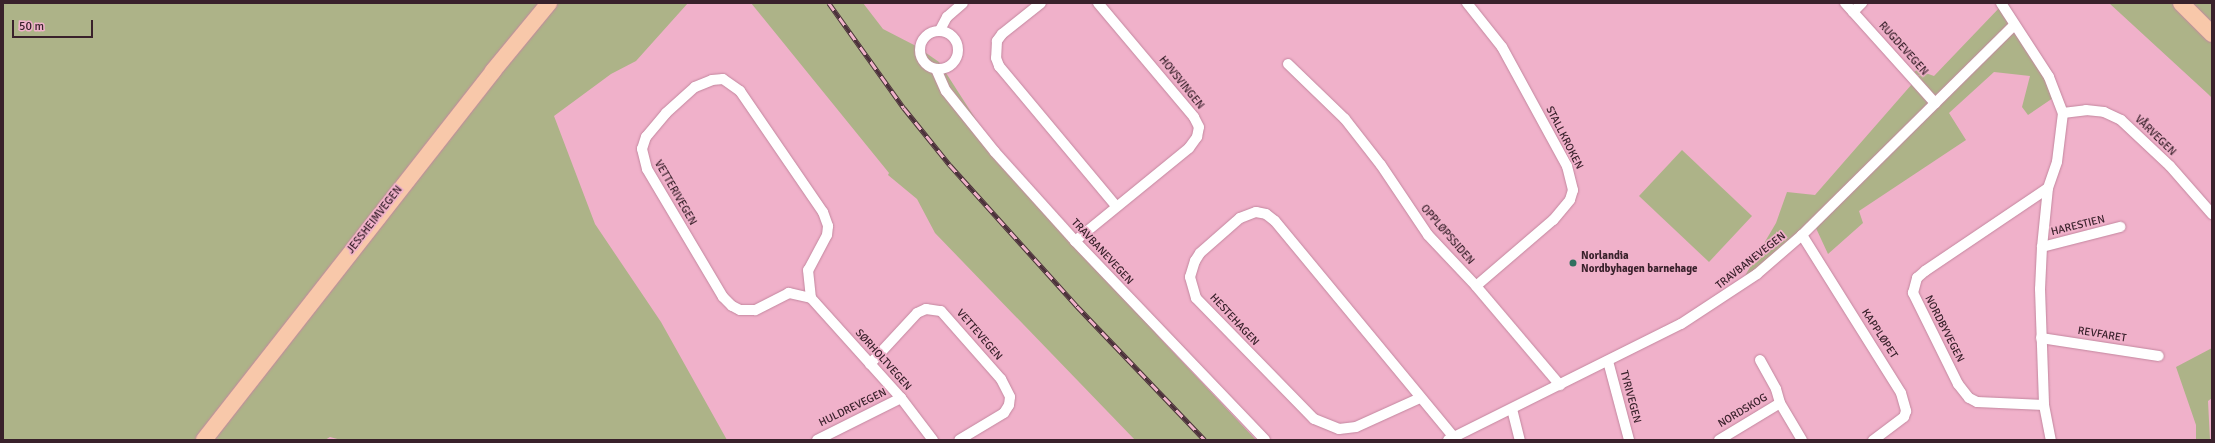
<!DOCTYPE html>
<meta charset="utf-8">
<style>
body{margin:0}
#map{position:relative;width:2215px;height:443px;overflow:hidden;background:#f0b1ca;font-family:Signika,sans-serif}
div>[style]{position:absolute}
.green>*{inset:0;background:#adb388}
.roads{filter:drop-shadow(0 0 1px #c3879f) drop-shadow(0 0 1px #c3879f)}
.minor>*{height:10px;margin:-5px;padding:0 5px;transform-origin:5px;border-radius:5px;background:#fff}
.minor>.ring{margin:-5px;padding:0;box-sizing:content-box;background:none;border:10px solid #fff;border-radius:50%}
.primary>*{height:16px;margin:-8px;padding:0 8px;transform-origin:8px;border-radius:8px;background:#f8c8aa}
.rail>*{height:4.5px;margin-top:-2.25px;transform-origin:0;background:repeating-linear-gradient(90deg,#f0b1ca 0 9px,#4c303b 0 18px);box-sizing:border-box;border-block:1px solid #4c303b}
.dots>*{width:11px;height:11px;translate:-50% -50%;box-sizing:border-box;border:2px solid #f0b1ca;border-radius:50%}
span{translate:-50% -50%;white-space:nowrap;text-align:center;line-height:1.15;-webkit-text-stroke:3.5px #f0b1ca;paint-order:stroke}
.street-label{font-size:11px;color:#39212b}
.poi-label{font-size:11px;color:#39212b;font-weight:700}
.left{translate:0 -50%;text-align:left}
.frame{position:absolute;inset:0;border:4px solid #39212b;pointer-events:none}
.scale{position:absolute;left:12px;top:20px;width:81px;height:18px;box-sizing:border-box;border:2px solid #39212b;border-top:0;padding-left:5px;font-size:12px;line-height:14px;white-space:nowrap;color:#39212b;-webkit-text-stroke:3px #f0b1ca;paint-order:stroke}
</style>
<div id="map">
<div class="green">
<i style="clip-path:polygon(3px 3px,688px 3px,636px 61px,611px 74px,554px 116px,595px 224px,661px 322px,727px 440px,341px 440px,330px 437px,325px 440px,3px 440px)"></i>
<i style="clip-path:polygon(751px 3px,863px 3px,883px 29px,916px 46px,939px 62px,989px 140px,1105px 266px,1159px 337px,1256px 440px,1135px 440px,935px 233px,917px 199px,888px 175px,889px 173px)"></i>
<i style="clip-path:polygon(2109px 3px,2212px 3px,2212px 98px,2208px 94px)"></i>
<i style="clip-path:polygon(2001px 6px,2010px 24px,2050px 69px,2053px 98px,2028px 115px,2022px 107px,2030px 76px,1994px 72px,1949px 113px,1966px 140px,1859px 211px,1863px 223px,1828px 254px,1815px 226px,1739px 286px,1776px 223px,1787px 192px,1815px 195px,1919px 76px,1914px 72px,1917px 70px,1934px 76px)"></i>
<i style="clip-path:polygon(1682px 150px,1752px 216px,1709px 262px,1639px 196px)"></i>
<i style="clip-path:polygon(2212px 348px,2212px 398px,2208px 401px,2210px 440px,2196px 440px,2196px 425px,2176px 367px)"></i>
</div>
<div class="roads">
<div class="minor">
<i style="left:1041px;top:3px;width:50px;rotate:141.5deg"></i>
<i style="left:1002px;top:34px;width:9px;rotate:126deg"></i>
<i style="left:997px;top:41px;width:17px;rotate:93deg"></i>
<i style="left:996px;top:58px;width:9px;rotate:69deg"></i>
<i style="left:999px;top:66px;width:182px;rotate:50.1deg"></i>
<i style="left:1467px;top:3px;width:56px;rotate:51.5deg"></i>
<i style="left:1502px;top:47px;width:136px;rotate:61.4deg"></i>
<i style="left:1567px;top:166px;width:25px;rotate:76deg"></i>
<i style="left:1573px;top:190px;width:10px;rotate:107deg"></i>
<i style="left:1570px;top:200px;width:26px;rotate:130deg"></i>
<i style="left:1553px;top:220px;width:101px;rotate:139.4deg"></i>
<i style="left:1845px;top:3px;width:135px;rotate:48deg"></i>
<i style="left:2001px;top:3px;width:88px;rotate:57deg"></i>
<i style="left:2049px;top:77px;width:39px;rotate:69deg"></i>
<i style="left:2063px;top:113px;width:49px;rotate:97deg"></i>
<i style="left:2057px;top:162px;width:28px;rotate:109deg"></i>
<i style="left:2048px;top:188px;width:59px;rotate:95.8deg"></i>
<i style="left:2042px;top:247px;width:42px;rotate:92.7deg"></i>
<i style="left:2040px;top:289px;width:116px;rotate:88deg"></i>
<i style="left:2044px;top:405px;width:36px;rotate:79deg"></i>
<i style="left:1853px;top:12px;width:13px;rotate:-45deg"></i>
<i style="left:940px;top:30px;width:15px;rotate:-62deg"></i>
<i style="left:947px;top:17px;width:21px;rotate:-41deg"></i>
<i class="ring" style="left:920px;top:31px;width:28px;height:28px"></i>
<i style="left:1288px;top:64px;width:79px;rotate:44deg"></i>
<i style="left:1345px;top:119px;width:58px;rotate:52deg"></i>
<i style="left:1381px;top:165px;width:84px;rotate:56.1deg"></i>
<i style="left:1428px;top:235px;width:70px;rotate:46.7deg"></i>
<i style="left:1476px;top:286px;width:130px;rotate:49.7deg"></i>
<i style="left:936px;top:69px;width:24px;rotate:66deg"></i>
<i style="left:946px;top:91px;width:78px;rotate:51.2deg"></i>
<i style="left:995px;top:152px;width:120px;rotate:48deg"></i>
<i style="left:1075px;top:241px;width:275px;rotate:46.3deg"></i>
<i style="left:2063px;top:113px;width:23px;rotate:-7deg"></i>
<i style="left:2086px;top:110px;width:18px;rotate:6deg"></i>
<i style="left:2104px;top:112px;width:19px;rotate:25deg"></i>
<i style="left:2121px;top:120px;width:67px;rotate:43.2deg"></i>
<i style="left:2170px;top:166px;width:64px;rotate:48.8deg"></i>
<i style="left:1802px;top:235px;width:186px;rotate:57.9deg"></i>
<i style="left:1901px;top:393px;width:19px;rotate:74deg"></i>
<i style="left:1906px;top:411px;width:6px;rotate:108deg"></i>
<i style="left:1904px;top:417px;width:39px;rotate:143deg"></i>
<i style="left:1075px;top:241px;width:147px;rotate:-39.2deg"></i>
<i style="left:1189px;top:148px;width:14px;rotate:-54deg"></i>
<i style="left:1197px;top:137px;width:10px;rotate:-79deg"></i>
<i style="left:1199px;top:127px;width:11px;rotate:-117deg"></i>
<i style="left:1194px;top:117px;width:149px;rotate:-130.1deg"></i>
<i style="left:2042px;top:247px;width:81px;rotate:-14.4deg"></i>
<i style="left:811px;top:298px;width:23px;rotate:-167deg"></i>
<i style="left:789px;top:293px;width:38px;rotate:153deg"></i>
<i style="left:755px;top:310px;width:15px;rotate:180deg"></i>
<i style="left:740px;top:310px;width:9px;rotate:-153deg"></i>
<i style="left:732px;top:306px;width:13px;rotate:-135deg"></i>
<i style="left:723px;top:297px;width:149px;rotate:-120.7deg"></i>
<i style="left:647px;top:169px;width:21px;rotate:-104deg"></i>
<i style="left:642px;top:149px;width:13px;rotate:-72deg"></i>
<i style="left:646px;top:137px;width:31px;rotate:-50deg"></i>
<i style="left:666px;top:113px;width:39px;rotate:-42deg"></i>
<i style="left:695px;top:87px;width:18px;rotate:-22deg"></i>
<i style="left:712px;top:80px;width:11px;rotate:-5deg"></i>
<i style="left:723px;top:79px;width:21px;rotate:35deg"></i>
<i style="left:740px;top:91px;width:147px;rotate:55.6deg"></i>
<i style="left:823px;top:212px;width:15px;rotate:70deg"></i>
<i style="left:828px;top:226px;width:9px;rotate:96deg"></i>
<i style="left:827px;top:235px;width:40px;rotate:118deg"></i>
<i style="left:808px;top:270px;width:28px;rotate:84deg"></i>
<i style="left:811px;top:298px;width:135px;rotate:48deg"></i>
<i style="left:901px;top:398px;width:53px;rotate:52.7deg"></i>
<i style="left:2041px;top:338px;width:119px;rotate:8.7deg"></i>
<i style="left:1760px;top:360px;width:33px;rotate:61deg"></i>
<i style="left:1776px;top:389px;width:15px;rotate:74deg"></i>
<i style="left:1780px;top:403px;width:43px;rotate:59.3deg"></i>
<i style="left:1608px;top:361px;width:82px;rotate:75.1deg"></i>
<i style="left:870px;top:364px;width:69px;rotate:-47.3deg"></i>
<i style="left:917px;top:313px;width:10px;rotate:-24deg"></i>
<i style="left:926px;top:309px;width:15px;rotate:8deg"></i>
<i style="left:941px;top:311px;width:91px;rotate:48.6deg"></i>
<i style="left:1001px;top:379px;width:20px;rotate:63deg"></i>
<i style="left:1010px;top:397px;width:8px;rotate:97deg"></i>
<i style="left:1009px;top:405px;width:9px;rotate:122deg"></i>
<i style="left:1004px;top:413px;width:52px;rotate:149deg"></i>
<i style="left:1420px;top:398px;width:70px;rotate:155.6deg"></i>
<i style="left:1356px;top:427px;width:17px;rotate:173deg"></i>
<i style="left:1339px;top:429px;width:27px;rotate:-158deg"></i>
<i style="left:1314px;top:419px;width:169px;rotate:-134.3deg"></i>
<i style="left:1196px;top:298px;width:22px;rotate:-106deg"></i>
<i style="left:1190px;top:277px;width:17px;rotate:-73deg"></i>
<i style="left:1195px;top:261px;width:9px;rotate:-58deg"></i>
<i style="left:1200px;top:253px;width:53px;rotate:-41.2deg"></i>
<i style="left:1240px;top:218px;width:17px;rotate:-21deg"></i>
<i style="left:1256px;top:212px;width:10px;rotate:11deg"></i>
<i style="left:1266px;top:214px;width:11px;rotate:38deg"></i>
<i style="left:1275px;top:221px;width:281px;rotate:50.4deg"></i>
<i style="left:2044px;top:405px;width:67px;rotate:-177.4deg"></i>
<i style="left:1977px;top:402px;width:9px;rotate:-153deg"></i>
<i style="left:1969px;top:398px;width:18px;rotate:-128deg"></i>
<i style="left:1958px;top:384px;width:102px;rotate:-116.3deg"></i>
<i style="left:1913px;top:293px;width:16px;rotate:-75deg"></i>
<i style="left:1917px;top:278px;width:11px;rotate:-41deg"></i>
<i style="left:1925px;top:271px;width:148px;rotate:-34deg"></i>
<i style="left:1512px;top:409px;width:32px;rotate:76deg"></i>
<i style="left:817px;top:440px;width:94px;rotate:-26.6deg"></i>
<i style="left:1448px;top:440px;width:260px;rotate:-26.5deg"></i>
<i style="left:1681px;top:324px;width:91px;rotate:-33.3deg"></i>
<i style="left:1757px;top:274px;width:60px;rotate:-40.9deg"></i>
<i style="left:1802px;top:235px;width:298px;rotate:-44.7deg"></i>
<i style="left:1719px;top:440px;width:71px;rotate:-31.2deg"></i>
</div>
<div class="primary">
<i style="left:2181px;top:3px;width:44px;rotate:45deg"></i>
<i style="left:204px;top:440px;width:469px;rotate:-51.9deg"></i>
<i style="left:493px;top:71px;width:88px;rotate:-50.5deg"></i>
</div>
</div>
<div class="rail">
<i style="left:829px;top:3px;width:129px;rotate:54.5deg"></i>
<i style="left:904px;top:108px;width:73px;rotate:51.1deg"></i>
<i style="left:950px;top:165px;width:190px;rotate:48deg"></i>
<i style="left:1077px;top:306px;width:185px;rotate:46.3deg"></i>
</div>
<div class="dots">
<i style="left:1573px;top:263px;background:#30705f"></i>
</div>
<div class="street-label">
<span style="left:1903px;top:49px;rotate:48deg">RUGDEVEGEN</span>
<span style="left:1181px;top:83px;rotate:51deg">HOVSVINGEN</span>
<span style="left:2155px;top:136px;rotate:44deg">VÅRVEGEN</span>
<span style="left:1564px;top:138px;rotate:63deg">STALLKROKEN</span>
<span style="left:675px;top:193px;rotate:60deg">VETTERIVEGEN</span>
<span style="left:375px;top:220px;rotate:-52deg">JESSHEIMVEGEN</span>
<span style="left:2078px;top:226px;rotate:-14deg">HARESTIEN</span>
<span style="left:1447px;top:235px;rotate:49deg">OPPLØPSSIDEN</span>
<span style="left:1102px;top:252px;rotate:47deg">TRAVBANEVEGEN</span>
<span style="left:1751px;top:261px;rotate:-38deg">TRAVBANEVEGEN</span>
<span style="left:1234px;top:320px;rotate:47deg">HESTEHAGEN</span>
<span style="left:1944px;top:329px;rotate:63deg">NORDBYVEGEN</span>
<span style="left:1879px;top:334px;rotate:57deg">KAPPLØPET</span>
<span style="left:979px;top:335px;rotate:49deg">VETTEVEGEN</span>
<span style="left:2102px;top:335px;rotate:9deg">REVFARET</span>
<span style="left:883px;top:360px;rotate:48deg">SØRHOLTVEGEN</span>
<span style="left:1630px;top:397px;rotate:75deg">TYRIVEGEN</span>
<span style="left:853px;top:408px;rotate:-26deg">HULDREVEGEN</span>
<span style="left:1743px;top:411px;rotate:-31deg">NORDSKOG</span>
</div>
<div class="poi-label">
<span class="left" style="left:1581px;top:263px">Norlandia<br>Nordbyhagen barnehage</span>
</div>
<div class="frame"></div>
<div class="scale">50 m</div>
</div>
